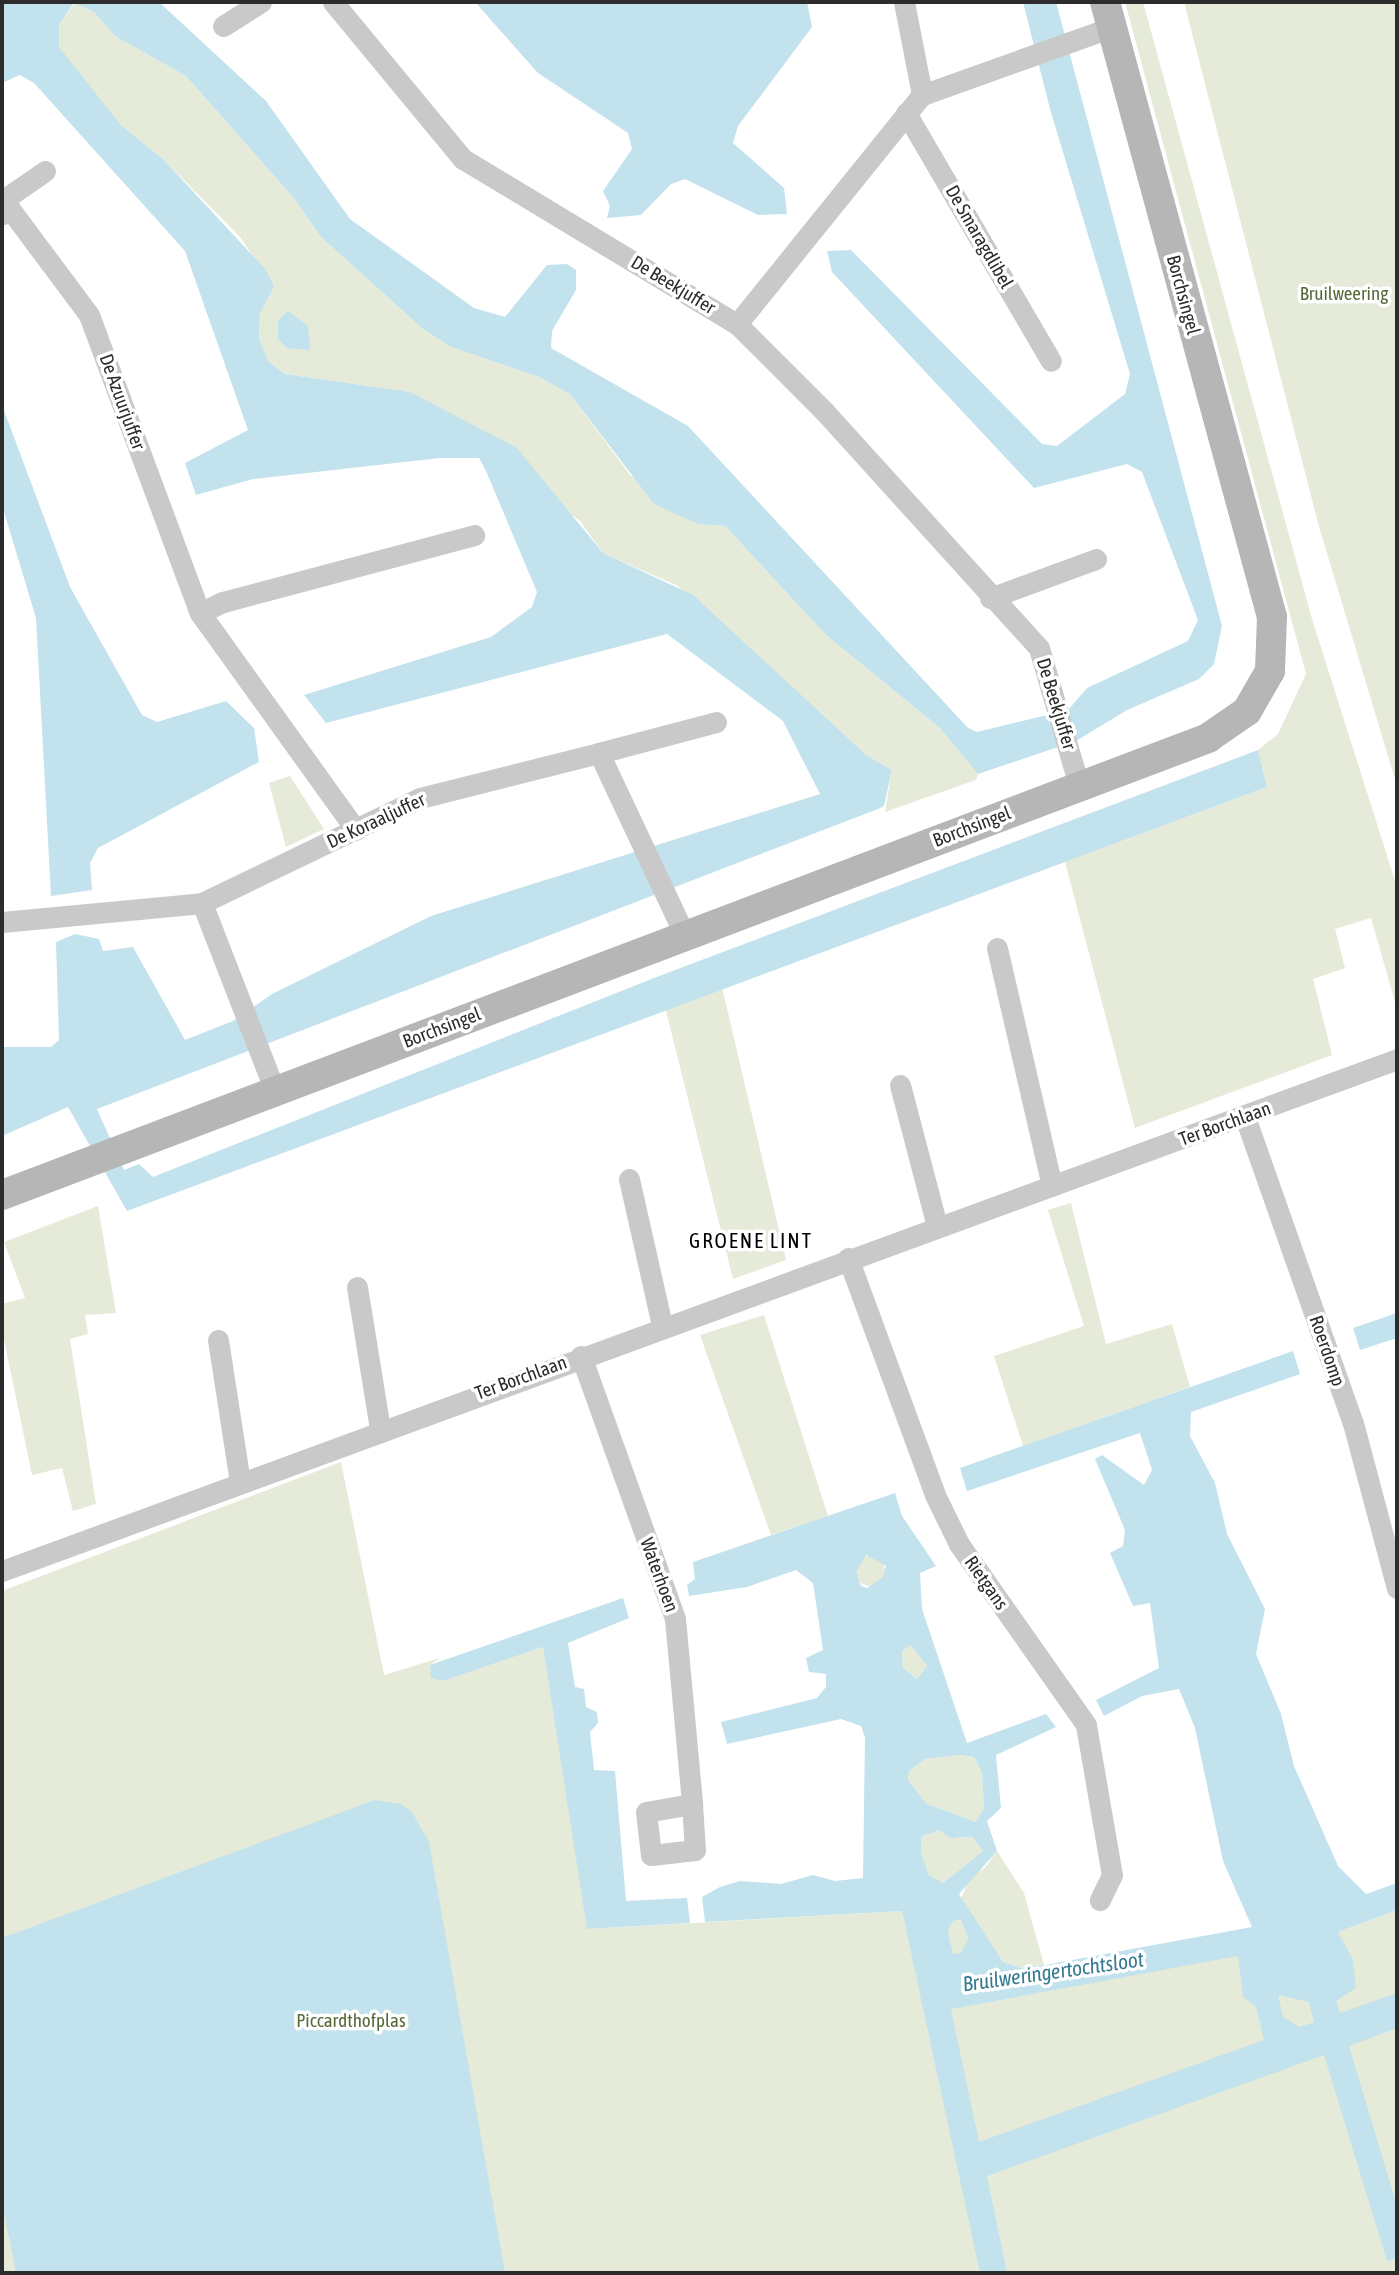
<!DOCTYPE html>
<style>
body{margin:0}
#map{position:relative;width:1399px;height:2275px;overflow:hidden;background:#fff;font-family:"Asap Condensed",sans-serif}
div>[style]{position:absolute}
.green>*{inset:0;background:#e5ebd8}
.round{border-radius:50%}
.water>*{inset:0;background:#c2e2ed}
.street>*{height:21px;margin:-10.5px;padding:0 10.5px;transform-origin:10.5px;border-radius:10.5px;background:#c9c9c9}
.secondary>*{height:30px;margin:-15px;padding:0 15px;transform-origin:15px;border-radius:15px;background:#b6b6b6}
span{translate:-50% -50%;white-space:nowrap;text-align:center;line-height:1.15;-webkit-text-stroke:7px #fff;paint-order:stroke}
.street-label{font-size:19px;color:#2c2c2c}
.park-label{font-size:19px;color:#566a37}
.neighbourhood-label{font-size:21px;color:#000;letter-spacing:2px}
.water-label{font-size:21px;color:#367b92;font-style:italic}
.frame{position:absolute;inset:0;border:4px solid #2c2c2c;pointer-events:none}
</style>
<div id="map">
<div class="green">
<i style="clip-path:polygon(1125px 2px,1143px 2px,1312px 619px,1397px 887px,1397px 1009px,1371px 918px,1335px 929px,1345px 968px,1313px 979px,1332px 1055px,1135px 1128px,1065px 862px,1267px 787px,1258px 750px,1278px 734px,1306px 674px)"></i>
<i style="clip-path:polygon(1184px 2px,1397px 2px,1397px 786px,1318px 523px)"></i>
<i style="clip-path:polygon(75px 3px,94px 12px,115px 36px,186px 76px,293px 197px,321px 237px,423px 329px,451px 347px,539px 377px,570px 394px,630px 475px,698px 524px,725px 526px,826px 635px,940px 728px,978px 774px,976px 780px,885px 812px,892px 770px,866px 755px,678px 586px,603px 553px,580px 521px,410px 392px,285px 374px,268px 361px,259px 340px,260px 313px,274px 287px,240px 237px,164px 160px,121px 125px,58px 47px,59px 25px)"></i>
<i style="clip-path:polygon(290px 776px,324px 829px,286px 847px,269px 783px)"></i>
<i style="clip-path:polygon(722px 987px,786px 1260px,733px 1279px,665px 1007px)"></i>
<i style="clip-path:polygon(1071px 1203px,1106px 1344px,1172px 1324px,1190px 1387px,1023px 1446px,994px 1356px,1084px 1326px,1048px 1210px)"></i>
<i style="clip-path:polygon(98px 1206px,116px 1313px,85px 1315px,88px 1334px,70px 1339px,96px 1504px,73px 1511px,62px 1468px,32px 1475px,2px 1330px,2px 1304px,25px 1298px,4px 1242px)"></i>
<i style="clip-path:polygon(764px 1315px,828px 1516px,771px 1535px,700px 1335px)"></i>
<i style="clip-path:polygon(341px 1462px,384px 1675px,440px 1658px,430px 1665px,443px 1681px,543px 1647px,588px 1929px,902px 1911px,925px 2014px,1338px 1932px,1397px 1910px,1397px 2273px,2px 2273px,2px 1591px)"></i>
<i class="round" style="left:855px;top:1556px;width:30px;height:30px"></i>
<i style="clip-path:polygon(911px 1644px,927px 1666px,917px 1679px,903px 1668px,902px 1651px)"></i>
<i style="clip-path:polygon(960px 1755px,974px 1757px,982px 1773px,984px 1808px,976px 1822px,927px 1804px,908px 1780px,909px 1771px,925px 1759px)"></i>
<i style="clip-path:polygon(939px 1830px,958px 1838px,972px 1837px,983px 1851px,943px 1883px,929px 1875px,921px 1854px,921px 1837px)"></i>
<i style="clip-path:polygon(997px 1851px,1024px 1893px,1044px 1965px,1023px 1968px,1003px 1962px,960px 1901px,972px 1873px,984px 1869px)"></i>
<i style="clip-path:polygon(961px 1920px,968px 1938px,961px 1953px,953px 1955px,948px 1931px,953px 1921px)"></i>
</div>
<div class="water">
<i style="clip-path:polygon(2px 2px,159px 2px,266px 101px,350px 219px,474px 308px,505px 317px,547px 265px,567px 264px,576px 270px,576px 290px,552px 331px,551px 348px,688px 426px,968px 728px,977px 732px,1068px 710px,1087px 688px,1188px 641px,1198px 620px,1142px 472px,1127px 464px,1034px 488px,832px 272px,827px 251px,851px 250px,1042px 444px,1057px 446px,1125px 394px,1130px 374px,1050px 109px,1023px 2px,1056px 2px,1222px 626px,1214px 664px,1199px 679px,1127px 710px,1076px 741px,978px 774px,940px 728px,826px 635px,725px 526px,698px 524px,654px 504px,570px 394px,539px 377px,451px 347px,423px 329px,321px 237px,293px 197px,186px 76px,115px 36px,94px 12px,74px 3px,59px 25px,59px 47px,121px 125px,164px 160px,266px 270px,274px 287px,260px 313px,259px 339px,268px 361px,285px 374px,410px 392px,517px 448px,603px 553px,693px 595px,866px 755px,892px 770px,884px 806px,878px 809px,97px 1109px,124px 1170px,139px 1164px,153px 1177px,654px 978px,1258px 750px,1267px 787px,127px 1211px,68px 1107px,2px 1136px,2px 1047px,51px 1047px,59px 1040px,56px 942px,75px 934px,99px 939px,103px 951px,133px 947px,185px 1040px,233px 1021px,272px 994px,431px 916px,820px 794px,783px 721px,667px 634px,326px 723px,304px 695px,491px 637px,532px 607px,537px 592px,486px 471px,479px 458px,440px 458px,253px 479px,196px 495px,185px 463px,248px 430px,185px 251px,34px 83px,20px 75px,2px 83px)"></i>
<i style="clip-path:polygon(475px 2px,807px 2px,812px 27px,738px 126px,733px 143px,784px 188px,787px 214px,758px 215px,685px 179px,671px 184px,641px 215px,607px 218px,610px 206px,603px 191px,632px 149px,628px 133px,538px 73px)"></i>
<i style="clip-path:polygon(288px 311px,308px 326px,310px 350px,287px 348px,278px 339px,278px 320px)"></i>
<i style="clip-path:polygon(2px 405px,70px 587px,142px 715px,157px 722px,226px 701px,254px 728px,259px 762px,98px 848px,90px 863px,92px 890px,51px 896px,36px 618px,2px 505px)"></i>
<i style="clip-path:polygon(1397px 1313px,1397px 1338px,1360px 1350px,1353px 1328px)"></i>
<i style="clip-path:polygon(evenodd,1293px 1351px,1300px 1374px,1191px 1412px,1190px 1436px,1215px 1483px,1227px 1534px,1265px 1609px,1256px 1654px,1281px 1714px,1294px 1766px,1338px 1866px,1366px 1894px,1397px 1883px,1397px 1910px,1338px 1932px,1353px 1960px,1356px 1988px,1336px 2001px,1340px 2013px,1397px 1993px,1397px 2028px,1349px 2046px,1397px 2206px,1397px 2258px,1387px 2261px,1324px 2055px,987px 2176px,1007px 2273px,980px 2273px,902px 1911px,705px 1922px,702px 1897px,720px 1887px,740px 1881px,781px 1884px,813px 1875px,835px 1881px,863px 1878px,865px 1738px,861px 1726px,841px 1719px,727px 1744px,721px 1722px,817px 1698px,826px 1687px,826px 1674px,809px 1672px,806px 1658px,823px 1650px,813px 1583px,796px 1570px,747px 1587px,689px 1596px,687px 1585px,695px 1579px,693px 1562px,895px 1493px,902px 1516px,936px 1566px,920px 1573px,922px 1609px,967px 1743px,1046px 1714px,1056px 1727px,996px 1755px,1001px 1808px,987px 1821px,997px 1851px,959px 1894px,1003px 1962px,1022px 1968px,1045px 1965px,1252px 1927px,1223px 1861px,1195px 1728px,1179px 1689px,1142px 1696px,1104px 1716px,1096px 1700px,1159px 1668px,1150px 1603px,1133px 1606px,1110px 1553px,1123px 1546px,1125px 1530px,1095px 1459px,1102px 1455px,1144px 1485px,1152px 1470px,1140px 1433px,967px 1491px,960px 1468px,1293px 1351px,866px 1555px,886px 1566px,883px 1577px,867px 1588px,861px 1586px,856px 1572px,866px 1555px,1293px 1351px,911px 1645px,927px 1666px,917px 1679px,903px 1668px,902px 1651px,911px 1645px,1293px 1351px,960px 1755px,974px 1757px,982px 1773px,984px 1808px,976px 1822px,927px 1804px,908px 1780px,909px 1771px,925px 1759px,960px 1755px,1293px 1351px,939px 1830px,950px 1838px,972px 1837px,983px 1851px,943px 1883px,929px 1875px,921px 1853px,921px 1837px,939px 1830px,1293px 1351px,961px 1920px,968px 1938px,961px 1953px,953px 1954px,948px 1931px,953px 1921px,961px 1920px,1293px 1351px,1238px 1956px,1243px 1997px,1256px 2007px,1264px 2040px,979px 2142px,951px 2009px,1238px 1956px,1293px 1351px,1278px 1995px,1309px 2002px,1314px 2022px,1300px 2027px,1283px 2017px,1278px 1995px)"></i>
<i style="clip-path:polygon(623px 1598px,629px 1618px,568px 1643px,575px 1687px,584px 1689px,586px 1707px,597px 1712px,598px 1723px,590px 1732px,594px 1770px,615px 1771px,626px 1901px,687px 1898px,690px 1923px,587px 1929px,543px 1647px,443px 1681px,431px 1678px,430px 1665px)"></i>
<i style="clip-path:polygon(375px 1800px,401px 1804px,412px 1812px,429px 1842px,505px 2273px,16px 2273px,2px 2202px,2px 1938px)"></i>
</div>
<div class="street">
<i style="left:333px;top:2px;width:204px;rotate:50.4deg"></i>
<i style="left:463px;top:159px;width:320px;rotate:31.1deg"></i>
<i style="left:737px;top:324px;width:123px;rotate:45deg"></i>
<i style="left:824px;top:411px;width:320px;rotate:47.8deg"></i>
<i style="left:1039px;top:648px;width:144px;rotate:73.8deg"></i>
<i style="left:904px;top:2px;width:95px;rotate:79deg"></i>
<i style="left:223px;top:26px;width:45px;rotate:-32.3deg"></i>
<i style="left:906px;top:113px;width:287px;rotate:59.7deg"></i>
<i style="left:10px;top:209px;width:132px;rotate:53.3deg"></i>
<i style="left:89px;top:315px;width:318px;rotate:69.6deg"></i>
<i style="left:200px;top:613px;width:267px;rotate:54.3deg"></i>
<i style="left:3px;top:214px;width:9px;rotate:-36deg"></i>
<i style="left:10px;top:209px;width:11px;rotate:-128deg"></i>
<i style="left:3px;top:200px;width:51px;rotate:-34.6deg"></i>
<i style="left:737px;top:324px;width:294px;rotate:-51.1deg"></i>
<i style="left:922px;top:95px;width:202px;rotate:-19.7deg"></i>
<i style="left:990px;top:598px;width:113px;rotate:-20.2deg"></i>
<i style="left:200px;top:613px;width:25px;rotate:-26deg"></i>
<i style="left:223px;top:602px;width:260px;rotate:-14.9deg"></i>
<i style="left:599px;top:753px;width:121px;rotate:-14.8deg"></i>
<i style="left:202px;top:903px;width:242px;rotate:-25.7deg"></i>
<i style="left:420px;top:798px;width:185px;rotate:-14.1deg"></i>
<i style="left:599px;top:753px;width:202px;rotate:64.8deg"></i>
<i style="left:2px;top:922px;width:201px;rotate:-5.4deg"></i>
<i style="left:202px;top:903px;width:202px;rotate:68.8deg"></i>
<i style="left:997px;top:948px;width:244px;rotate:77deg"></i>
<i style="left:900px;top:1085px;width:146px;rotate:75.3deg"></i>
<i style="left:1245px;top:1117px;width:324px;rotate:70.6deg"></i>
<i style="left:1353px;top:1423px;width:171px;rotate:75.1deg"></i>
<i style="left:629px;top:1179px;width:151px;rotate:77.3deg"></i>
<i style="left:848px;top:1258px;width:252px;rotate:69.8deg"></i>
<i style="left:935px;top:1495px;width:55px;rotate:63.9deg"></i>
<i style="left:959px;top:1544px;width:221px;rotate:54.9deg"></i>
<i style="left:1086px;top:1725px;width:152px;rotate:80.2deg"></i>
<i style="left:1112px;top:1875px;width:28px;rotate:116deg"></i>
<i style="left:357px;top:1287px;width:144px;rotate:80.8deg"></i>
<i style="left:218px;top:1340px;width:144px;rotate:81.2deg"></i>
<i style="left:581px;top:1356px;width:279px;rotate:70.3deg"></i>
<i style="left:675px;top:1619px;width:186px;rotate:84.7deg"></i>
<i style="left:692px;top:1804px;width:46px;rotate:86.3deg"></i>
<i style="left:695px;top:1850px;width:44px;rotate:173.5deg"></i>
<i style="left:651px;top:1855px;width:43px;rotate:-96.6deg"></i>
<i style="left:646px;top:1812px;width:47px;rotate:-9.9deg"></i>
<i style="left:2px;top:1571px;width:1486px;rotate:-20.15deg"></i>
</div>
<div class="secondary">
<i style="left:2px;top:1195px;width:1290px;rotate:-20.75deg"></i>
<i style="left:1208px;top:738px;width:47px;rotate:-34.7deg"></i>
<i style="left:1247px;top:711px;width:46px;rotate:-60.1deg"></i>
<i style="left:1270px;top:671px;width:54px;rotate:-87.9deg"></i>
<i style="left:1272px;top:617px;width:637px;rotate:-105.19deg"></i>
</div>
<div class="street-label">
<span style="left:979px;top:237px;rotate:60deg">De Smaragdlibel</span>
<span style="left:673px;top:285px;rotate:31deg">De Beekjuffer</span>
<span style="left:1183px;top:295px;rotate:75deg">Borchsingel</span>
<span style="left:122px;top:402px;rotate:70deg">De Azuurjuffer</span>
<span style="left:1056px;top:704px;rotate:73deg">De Beekjuffer</span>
<span style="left:376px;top:821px;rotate:-25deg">De Koraaljuffer</span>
<span style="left:972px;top:827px;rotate:-21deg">Borchsingel</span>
<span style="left:442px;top:1028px;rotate:-21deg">Borchsingel</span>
<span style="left:1225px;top:1124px;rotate:-20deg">Ter Borchlaan</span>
<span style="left:1327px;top:1351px;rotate:71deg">Roerdomp</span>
<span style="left:521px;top:1378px;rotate:-20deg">Ter Borchlaan</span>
<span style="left:659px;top:1575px;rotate:70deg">Waterhoen</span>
<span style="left:986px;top:1583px;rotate:55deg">Rietgans</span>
</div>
<div class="park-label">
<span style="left:1344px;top:294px">Bruilweering</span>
<span style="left:351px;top:2021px">Piccardthofplas</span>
</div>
<div class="neighbourhood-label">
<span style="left:751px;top:1240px">GROENE LINT</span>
</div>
<div class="water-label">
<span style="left:1053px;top:1971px;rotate:-8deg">Bruilweringertochtsloot</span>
</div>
<div class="frame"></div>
</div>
